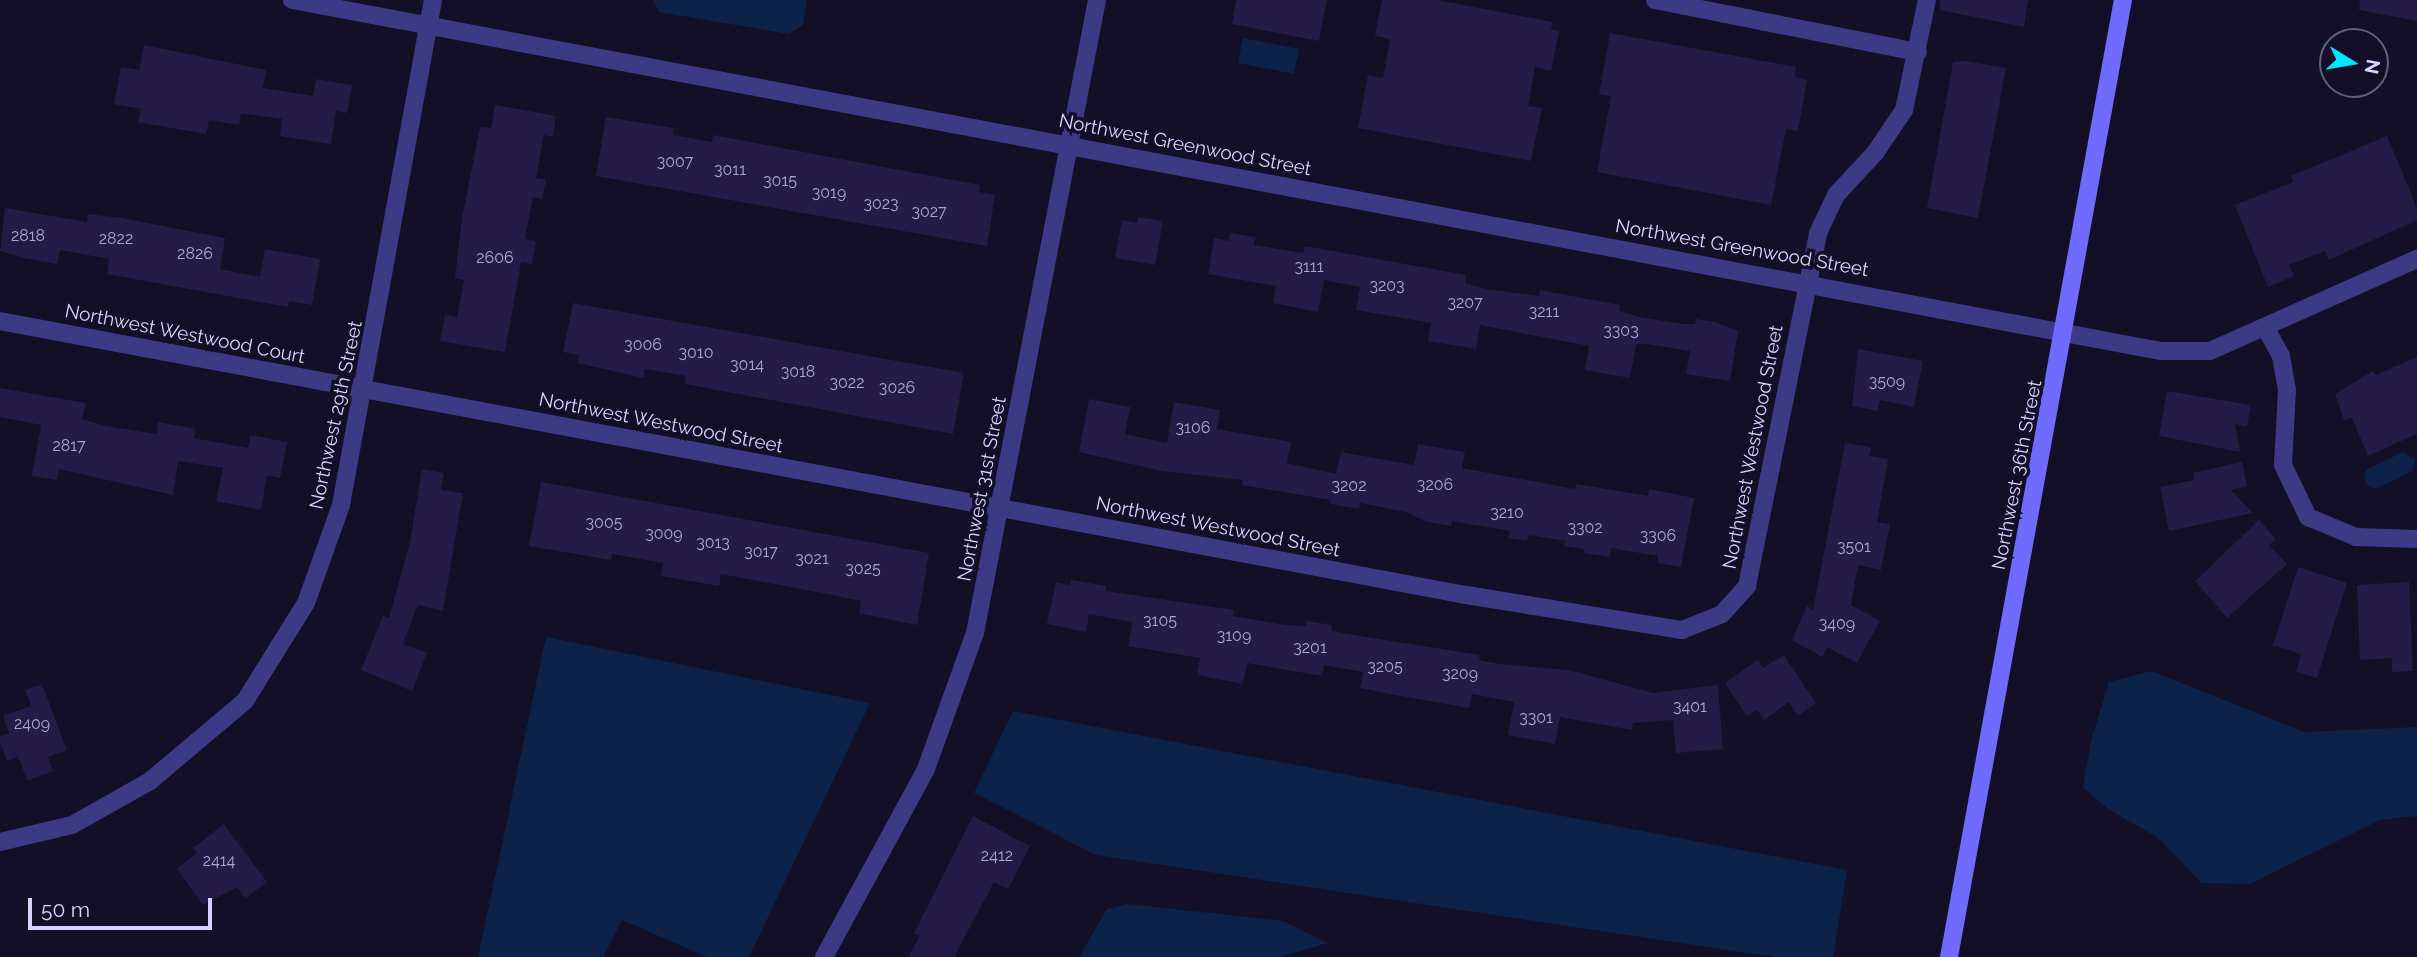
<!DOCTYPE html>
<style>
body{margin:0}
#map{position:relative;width:2417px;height:957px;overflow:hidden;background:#130f26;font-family:Raleway,sans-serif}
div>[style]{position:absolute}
.water>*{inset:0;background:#0c2248}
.building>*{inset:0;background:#241b47}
.minor>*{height:18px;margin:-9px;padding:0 9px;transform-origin:9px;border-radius:9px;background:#3d3a85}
.secondary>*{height:18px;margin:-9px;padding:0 9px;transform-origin:9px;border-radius:9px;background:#6f6bff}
span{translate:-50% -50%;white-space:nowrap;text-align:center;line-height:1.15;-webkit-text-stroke:7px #130f26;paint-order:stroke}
.number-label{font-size:16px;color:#aca6d1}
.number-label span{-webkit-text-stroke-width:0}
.street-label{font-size:19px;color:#d9d4ff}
.north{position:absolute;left:2319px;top:28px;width:70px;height:70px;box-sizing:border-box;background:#130f26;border:2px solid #625e7d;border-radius:50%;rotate:101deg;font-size:19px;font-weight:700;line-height:28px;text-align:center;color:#d9d4ff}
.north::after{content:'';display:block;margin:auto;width:24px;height:32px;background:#00e5ff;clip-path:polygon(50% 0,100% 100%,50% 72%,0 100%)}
.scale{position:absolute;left:28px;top:898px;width:184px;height:32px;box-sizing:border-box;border:4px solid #d9d4ff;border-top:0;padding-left:9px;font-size:21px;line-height:24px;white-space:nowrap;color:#d9d4ff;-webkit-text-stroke:5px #130f26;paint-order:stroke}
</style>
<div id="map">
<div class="water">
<i style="clip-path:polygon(653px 0,807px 0,803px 25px,789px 34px,659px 12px)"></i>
<i style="clip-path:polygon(1243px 38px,1299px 49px,1294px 74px,1238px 63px)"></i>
<i style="clip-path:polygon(2403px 452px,2415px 459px,2413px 471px,2375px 489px,2365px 483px,2366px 470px)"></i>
<i style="clip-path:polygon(546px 637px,870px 703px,749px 957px,707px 957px,622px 920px,603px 957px,478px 957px)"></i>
<i style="clip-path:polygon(2151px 671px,2304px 732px,2417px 727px,2417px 816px,2380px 820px,2250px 884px,2202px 883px,2157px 837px,2108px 809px,2083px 788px,2091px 741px,2109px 682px)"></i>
<i style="clip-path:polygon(1013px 711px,1847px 870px,1833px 957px,1774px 957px,1096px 855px,974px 793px)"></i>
<i style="clip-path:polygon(1128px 904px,1283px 921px,1327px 943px,1280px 957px,1079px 957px,1107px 909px)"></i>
</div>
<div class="building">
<i style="clip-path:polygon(1236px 0,1327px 0,1319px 41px,1232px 24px)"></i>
<i style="clip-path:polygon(1382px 0,1437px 0,1553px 22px,1551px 29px,1559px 31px,1551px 71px,1535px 67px,1528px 106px,1542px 108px,1531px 161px,1358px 128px,1368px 75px,1383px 78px,1390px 39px,1375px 36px)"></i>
<i style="clip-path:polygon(1940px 0,2028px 0,2024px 27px,1940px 10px)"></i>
<i style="clip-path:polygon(2360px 0,2417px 0,2417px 21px,2359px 10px)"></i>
<i style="clip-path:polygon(1610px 33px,1796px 67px,1795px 77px,1807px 80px,1798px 131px,1786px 129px,1771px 205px,1597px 172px,1611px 96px,1599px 94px)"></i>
<i style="clip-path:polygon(144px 45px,266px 70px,263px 88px,313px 96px,316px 79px,352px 85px,347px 113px,336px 111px,331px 144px,280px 136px,282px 119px,241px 113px,239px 125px,209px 120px,206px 134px,138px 122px,141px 109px,114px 104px,121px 67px,139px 70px)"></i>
<i style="clip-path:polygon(1965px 61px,2006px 68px,1978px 218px,1927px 208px,1953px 62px)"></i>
<i style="clip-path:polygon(495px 105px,556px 116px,553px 137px,544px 135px,536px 178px,546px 180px,542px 199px,533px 197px,525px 239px,536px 241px,532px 264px,521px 262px,505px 352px,440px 341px,445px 315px,457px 317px,464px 280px,455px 278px,462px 218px,480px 127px,491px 128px)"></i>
<i style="clip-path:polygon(606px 117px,674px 128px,673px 135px,712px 142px,713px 135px,980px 185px,979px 192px,995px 195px,987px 246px,596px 176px)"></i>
<i style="clip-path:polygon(2387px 136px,2417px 208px,2417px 220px,2329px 260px,2325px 251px,2289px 265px,2294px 276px,2268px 287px,2235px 205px,2293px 182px,2291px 176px)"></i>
<i style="clip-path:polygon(5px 208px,87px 222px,88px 214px,122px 218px,225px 238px,220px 269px,260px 277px,265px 249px,320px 259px,312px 305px,289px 301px,288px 307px,107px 274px,109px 259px,60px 250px,57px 264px,23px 258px,0 251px)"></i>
<i style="clip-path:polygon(1138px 217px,1163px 221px,1155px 265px,1115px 258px,1122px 220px,1137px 223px)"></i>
<i style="clip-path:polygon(1230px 233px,1256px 237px,1254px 245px,1303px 253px,1305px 246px,1466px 275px,1465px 283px,1485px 289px,1539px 296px,1540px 290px,1620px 305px,1619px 311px,1640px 317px,1683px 324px,1695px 324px,1696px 319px,1715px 322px,1738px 331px,1730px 381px,1686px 374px,1690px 351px,1648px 344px,1636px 344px,1630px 378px,1585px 370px,1589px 346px,1480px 325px,1476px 349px,1428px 341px,1431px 323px,1356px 310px,1360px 287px,1324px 280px,1318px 312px,1273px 303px,1276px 286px,1208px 274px,1214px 238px,1229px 241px)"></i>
<i style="clip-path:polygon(573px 303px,964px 373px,953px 434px,685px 384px,686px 376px,645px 369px,643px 378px,578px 363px,579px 355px,563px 352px)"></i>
<i style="clip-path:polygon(1858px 349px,1923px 361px,1914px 407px,1880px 400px,1878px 411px,1852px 406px)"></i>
<i style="clip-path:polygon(2417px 357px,2417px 434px,2368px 456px,2352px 418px,2344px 420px,2335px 394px,2373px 371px,2376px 375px)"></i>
<i style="clip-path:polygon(0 388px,86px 403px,82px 419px,105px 426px,157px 434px,158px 422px,196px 429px,194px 438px,248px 448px,250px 435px,287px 442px,280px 478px,267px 475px,261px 510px,216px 501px,223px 468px,178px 461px,173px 495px,59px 469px,57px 480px,32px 476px,41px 425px,0 417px)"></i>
<i style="clip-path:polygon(2167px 391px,2251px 405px,2247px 427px,2235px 424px,2240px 452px,2159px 436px)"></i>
<i style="clip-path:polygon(1089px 399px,1130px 407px,1125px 434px,1167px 443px,1174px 402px,1220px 410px,1217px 429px,1291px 442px,1287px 463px,1336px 474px,1341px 452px,1414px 465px,1418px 444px,1465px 452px,1462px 468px,1575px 489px,1576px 484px,1648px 496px,1649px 489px,1694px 498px,1681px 567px,1657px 563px,1658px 556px,1611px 548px,1610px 557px,1584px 553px,1584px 549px,1564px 546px,1565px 541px,1529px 535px,1527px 541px,1508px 538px,1510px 531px,1452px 521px,1451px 526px,1427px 522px,1406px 512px,1360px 503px,1359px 509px,1331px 504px,1331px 500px,1242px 485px,1243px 480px,1162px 471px,1079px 452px)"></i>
<i style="clip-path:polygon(1845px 443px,1871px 447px,1869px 456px,1888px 459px,1877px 522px,1890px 524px,1881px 570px,1858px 565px,1851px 605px,1880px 621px,1857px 663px,1827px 647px,1822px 657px,1792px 640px,1807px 606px,1813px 610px)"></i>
<i style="clip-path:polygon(2242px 462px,2247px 486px,2231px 490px,2253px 513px,2169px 531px,2160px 487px,2194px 480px,2193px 473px)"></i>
<i style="clip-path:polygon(422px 469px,444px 473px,441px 490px,463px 493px,443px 611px,418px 605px,403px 644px,427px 653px,412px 691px,361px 670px,383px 616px,389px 618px,410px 542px)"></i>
<i style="clip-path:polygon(541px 482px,929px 553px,917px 625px,859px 613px,861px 601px,833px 595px,721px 574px,719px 586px,661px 576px,663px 563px,612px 554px,611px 560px,529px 546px)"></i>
<i style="clip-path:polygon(2259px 520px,2276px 539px,2269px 545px,2287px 564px,2227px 618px,2195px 581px)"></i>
<i style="clip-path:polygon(2298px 567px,2347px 583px,2317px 678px,2296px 672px,2301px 654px,2273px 645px)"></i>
<i style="clip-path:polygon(1071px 580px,1106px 586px,1106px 591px,1234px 610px,1233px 616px,1285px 625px,1306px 626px,1306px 621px,1332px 625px,1331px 630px,1341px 633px,1480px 655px,1479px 660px,1499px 664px,1569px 670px,1653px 693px,1718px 685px,1723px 749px,1676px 753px,1673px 720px,1633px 723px,1632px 730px,1560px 717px,1555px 744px,1508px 735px,1514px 702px,1472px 694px,1469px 708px,1401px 696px,1360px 688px,1363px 672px,1324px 665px,1322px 676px,1247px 663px,1243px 684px,1197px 675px,1200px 658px,1128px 646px,1132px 622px,1089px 614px,1086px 632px,1047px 624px,1056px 582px,1070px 585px)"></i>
<i style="clip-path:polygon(2409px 582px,2413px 671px,2392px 672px,2392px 658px,2360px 660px,2357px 585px)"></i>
<i style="clip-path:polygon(1784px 655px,1816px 703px,1798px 716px,1789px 702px,1764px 720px,1757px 709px,1747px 716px,1725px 683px,1758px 660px,1763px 668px)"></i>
<i style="clip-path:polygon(42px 684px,67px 750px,48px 757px,53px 771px,27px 781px,18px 756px,7px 761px,0 743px,0 736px,9px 733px,3px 716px,31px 706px,25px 690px)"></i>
<i style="clip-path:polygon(973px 816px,1030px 846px,1008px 889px,994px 882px,954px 957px,908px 957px,920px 936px,914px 933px)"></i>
<i style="clip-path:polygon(224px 824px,267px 882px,245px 898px,237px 887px,203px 905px,177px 869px,197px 853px,193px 848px)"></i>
</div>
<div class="minor">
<i style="left:292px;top:0;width:1902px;rotate:10.64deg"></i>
<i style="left:2161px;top:351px;width:49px"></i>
<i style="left:2210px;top:351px;width:227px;rotate:-24deg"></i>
<i style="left:1655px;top:0;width:268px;rotate:11.2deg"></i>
<i style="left:0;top:321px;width:1491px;rotate:10.59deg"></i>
<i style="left:1466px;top:595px;width:219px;rotate:9.2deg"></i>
<i style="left:1682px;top:630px;width:43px;rotate:-21.8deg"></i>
<i style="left:1722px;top:614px;width:38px;rotate:-48deg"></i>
<i style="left:1747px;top:586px;width:360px;rotate:-78.6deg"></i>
<i style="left:1818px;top:233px;width:42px;rotate:-64.7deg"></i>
<i style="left:1836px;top:195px;width:57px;rotate:-47.1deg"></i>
<i style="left:1875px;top:153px;width:52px;rotate:-56deg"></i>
<i style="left:1904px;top:110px;width:112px;rotate:-78.2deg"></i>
<i style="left:2265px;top:327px;width:33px;rotate:61deg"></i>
<i style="left:2281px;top:356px;width:35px;rotate:80deg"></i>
<i style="left:2287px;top:390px;width:75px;rotate:93.1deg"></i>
<i style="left:2283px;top:465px;width:58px;rotate:64.3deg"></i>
<i style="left:2308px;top:517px;width:52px;rotate:22.6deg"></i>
<i style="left:2356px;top:537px;width:61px;rotate:1.9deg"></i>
<i style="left:0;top:842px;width:74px;rotate:-13.3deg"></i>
<i style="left:72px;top:825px;width:90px;rotate:-29.4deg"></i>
<i style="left:150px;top:781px;width:124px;rotate:-40.1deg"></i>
<i style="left:245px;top:701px;width:115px;rotate:-58.1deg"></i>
<i style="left:306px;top:603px;width:104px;rotate:-70.3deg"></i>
<i style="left:341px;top:505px;width:513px;rotate:-79.68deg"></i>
<i style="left:824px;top:957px;width:214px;rotate:-61.5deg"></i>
<i style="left:926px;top:769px;width:145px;rotate:-70.2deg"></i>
<i style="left:975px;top:633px;width:645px;rotate:-79.09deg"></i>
</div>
<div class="secondary">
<i style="left:1949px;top:957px;width:973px;rotate:-79.7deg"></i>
</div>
<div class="number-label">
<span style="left:675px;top:162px">3007</span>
<span style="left:730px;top:170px">3011</span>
<span style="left:780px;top:181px">3015</span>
<span style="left:829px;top:193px">3019</span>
<span style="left:881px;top:204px">3023</span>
<span style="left:929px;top:212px">3027</span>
<span style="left:28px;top:236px">2818</span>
<span style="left:116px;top:239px">2822</span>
<span style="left:195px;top:254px">2826</span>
<span style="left:495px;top:258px">2606</span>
<span style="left:1309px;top:267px">3111</span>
<span style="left:1387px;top:286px">3203</span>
<span style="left:1465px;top:303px">3207</span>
<span style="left:1544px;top:312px">3211</span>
<span style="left:1621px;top:331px">3303</span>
<span style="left:643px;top:345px">3006</span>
<span style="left:696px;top:353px">3010</span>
<span style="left:747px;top:365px">3014</span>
<span style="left:798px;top:372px">3018</span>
<span style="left:1887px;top:382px">3509</span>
<span style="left:847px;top:383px">3022</span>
<span style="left:897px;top:388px">3026</span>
<span style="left:1193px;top:428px">3106</span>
<span style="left:69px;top:446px">2817</span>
<span style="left:1435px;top:485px">3206</span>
<span style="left:1349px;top:486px">3202</span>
<span style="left:1507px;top:513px">3210</span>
<span style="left:604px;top:523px">3005</span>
<span style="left:1585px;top:528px">3302</span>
<span style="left:664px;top:534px">3009</span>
<span style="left:1658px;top:536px">3306</span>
<span style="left:713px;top:543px">3013</span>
<span style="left:1854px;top:547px">3501</span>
<span style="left:761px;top:552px">3017</span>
<span style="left:812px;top:559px">3021</span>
<span style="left:863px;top:569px">3025</span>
<span style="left:1160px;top:621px">3105</span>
<span style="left:1837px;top:624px">3409</span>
<span style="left:1234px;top:636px">3109</span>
<span style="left:1310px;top:648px">3201</span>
<span style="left:1385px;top:667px">3205</span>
<span style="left:1460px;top:674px">3209</span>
<span style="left:1690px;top:707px">3401</span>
<span style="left:1536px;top:718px">3301</span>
<span style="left:32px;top:724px">2409</span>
<span style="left:997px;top:856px">2412</span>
<span style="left:219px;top:861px">2414</span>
</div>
<div class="street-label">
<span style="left:1185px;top:145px;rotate:11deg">Northwest Greenwood Street</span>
<span style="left:1742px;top:248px;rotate:10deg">Northwest Greenwood Street</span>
<span style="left:185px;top:334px;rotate:11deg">Northwest Westwood Court</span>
<span style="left:336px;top:415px;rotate:-78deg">Northwest 29th Street</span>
<span style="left:661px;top:423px;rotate:11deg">Northwest Westwood Street</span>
<span style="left:1753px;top:447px;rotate:-79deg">Northwest Westwood Street</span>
<span style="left:2017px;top:475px;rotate:-79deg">Northwest 36th Street</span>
<span style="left:982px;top:489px;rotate:-79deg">Northwest 31st Street</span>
<span style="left:1218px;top:527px;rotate:11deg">Northwest Westwood Street</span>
</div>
<div class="north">N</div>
<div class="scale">50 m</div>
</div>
